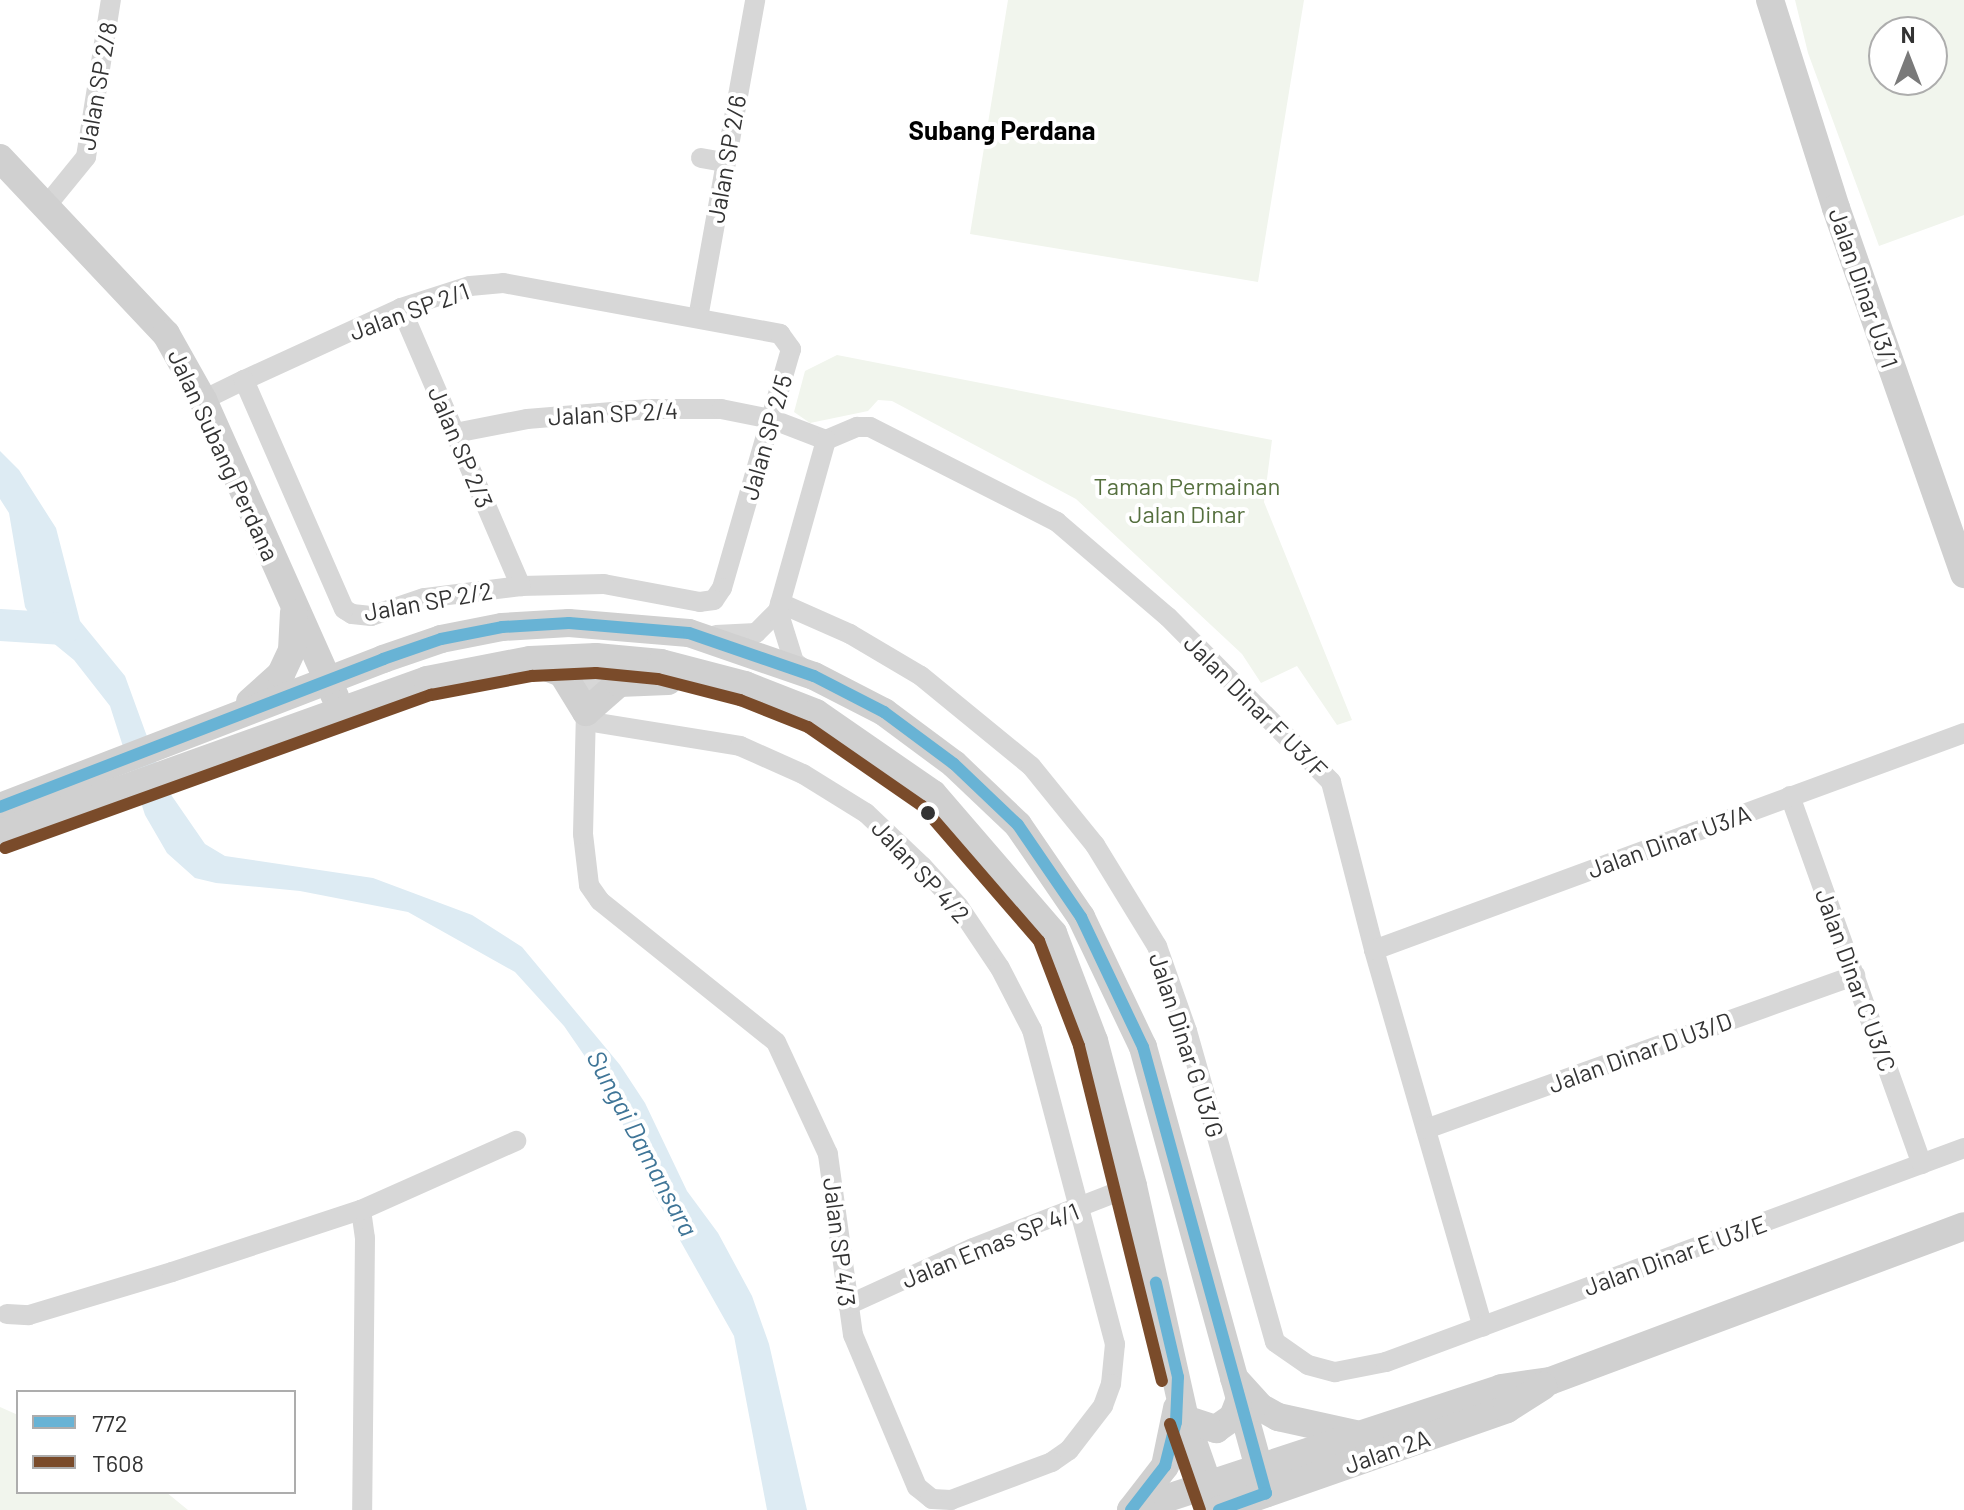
<!DOCTYPE html>
<style>
body{margin:0}
#map{position:relative;width:1964px;height:1510px;overflow:hidden;background:#fff;font-family:Barlow,sans-serif}
div>[style]{position:absolute}
.green>*{inset:0;background:#f1f5ed}
.water>*{inset:0;background:#ddebf3}
.river>*{height:32px;margin:-16px;padding:0 16px;transform-origin:16px;border-radius:16px;background:#ddebf3}
.street>*{height:20px;margin:-10px;padding:0 10px;transform-origin:10px;border-radius:10px;background:#d7d7d7}
.secondary>*{height:28px;margin:-14px;padding:0 14px;transform-origin:14px;border-radius:14px;background:#d0d0d0}
.bus-1>*{height:12px;margin:-6px;padding:0 6px;transform-origin:6px;border-radius:6px;background:#68b3d5}
.bus-2>*{height:12px;margin:-6px;padding:0 6px;transform-origin:6px;border-radius:6px;background:#7a4b2a}
.dots>*{width:22px;height:22px;translate:-50% -50%;box-sizing:border-box;border:4px solid #fff;border-radius:50%}
span{translate:-50% -50%;white-space:nowrap;text-align:center;line-height:1.15;-webkit-text-stroke:8px #fff;paint-order:stroke}
.street-label{font-size:24px;color:#333}
.park-label{font-size:24px;color:#56703f}
.neighbourhood-label{font-size:26px;color:#000;font-weight:700}
.water-label{font-size:26px;color:#3f7597;font-style:italic}
.legend{position:absolute;left:16px;top:1390px;width:280px;height:104px;box-sizing:border-box;background:#fff;border:2px solid #adadad;margin:0;padding:10px 14px;list-style:none;font-size:24px;color:#333}
.legend li{display:flex;align-items:center;gap:16px;height:40px}
.legend b{width:40px;border:2px solid #adadad}
.north{position:absolute;left:1868px;top:16px;width:80px;height:80px;box-sizing:border-box;background:#fff;border:2px solid #adadad;border-radius:50%;rotate:0deg;font-size:22px;font-weight:700;line-height:32px;text-align:center;color:#333}
.north::after{content:'';display:block;margin:auto;width:28px;height:36px;background:#7a7a7a;clip-path:polygon(50% 0,100% 100%,50% 72%,0 100%)}
</style>
<div id="map">
<div class="green">
<i style="clip-path:polygon(1008px 0,1304px 0,1258px 282px,970px 234px)"></i>
<i style="clip-path:polygon(evenodd,1795px 0,1964px 0,1964px 215px,1879px 246px,1808px 53px,1795px 0,1932px 32px,1932px 80px,1884px 80px,1884px 32px,1932px 32px)"></i>
<i style="clip-path:polygon(837px 355px,1272px 440px,1264px 502px,1352px 720px,1337px 725px,1297px 666px,1261px 683px,1242px 654px,1076px 499px,892px 401px,878px 400px,868px 411px,810px 423px,794px 412px,805px 371px)"></i>
<i style="clip-path:polygon(0 1407px,18px 1415px,18px 1492px,166px 1492px,188px 1510px,0 1510px)"></i>
</div>
<div class="water">
<i style="clip-path:polygon(0 451px,19px 470px,56px 528px,80px 621px,125px 676px,165px 786px,205px 844px,225px 856px,373px 878px,472px 915px,522px 947px,620px 1065px,645px 1103px,687px 1191px,718px 1233px,752px 1296px,769px 1344px,807px 1510px,767px 1510px,734px 1336px,655px 1196px,606px 1087px,564px 1026px,515px 972px,408px 912px,300px 891px,216px 883px,195px 878px,167px 853px,145px 815px,110px 706px,74px 660px,41px 633px,25px 607px,9px 513px,0 499px)"></i>
</div>
<div class="river">
<i style="left:0;top:625px;width:64px;rotate:3.6deg"></i>
</div>
<div class="street">
<i style="left:701px;top:158px;width:23px;rotate:10deg"></i>
<i style="left:47px;top:205px;width:62px;rotate:-50.9deg"></i>
<i style="left:86px;top:157px;width:159px;rotate:-81deg"></i>
<i style="left:401px;top:308px;width:303px;rotate:66.7deg"></i>
<i style="left:698px;top:318px;width:323px;rotate:-79.8deg"></i>
<i style="left:203px;top:400px;width:46px;rotate:-26deg"></i>
<i style="left:244px;top:380px;width:173px;rotate:-24.6deg"></i>
<i style="left:401px;top:308px;width:72px;rotate:-17.7deg"></i>
<i style="left:470px;top:286px;width:33px;rotate:-5deg"></i>
<i style="left:503px;top:283px;width:282px;rotate:10.4deg"></i>
<i style="left:780px;top:334px;width:19px;rotate:54deg"></i>
<i style="left:791px;top:349px;width:249px;rotate:106.1deg"></i>
<i style="left:722px;top:588px;width:14px;rotate:124deg"></i>
<i style="left:714px;top:600px;width:14px;rotate:172deg"></i>
<i style="left:700px;top:602px;width:98px;rotate:-169.4deg"></i>
<i style="left:604px;top:584px;width:83px;rotate:178.6deg"></i>
<i style="left:521px;top:586px;width:98px;rotate:172.9deg"></i>
<i style="left:424px;top:598px;width:56px;rotate:161.2deg"></i>
<i style="left:371px;top:616px;width:19px;rotate:-174deg"></i>
<i style="left:352px;top:614px;width:9px;rotate:-148deg"></i>
<i style="left:344px;top:609px;width:250px;rotate:-113.6deg"></i>
<i style="left:455px;top:433px;width:73px;rotate:-11deg"></i>
<i style="left:527px;top:419px;width:122px;rotate:-4.7deg"></i>
<i style="left:649px;top:409px;width:72px"></i>
<i style="left:721px;top:409px;width:51px;rotate:11.3deg"></i>
<i style="left:771px;top:419px;width:59px;rotate:20.9deg"></i>
<i style="left:826px;top:440px;width:34px;rotate:-23deg"></i>
<i style="left:857px;top:427px;width:13px"></i>
<i style="left:870px;top:427px;width:210px;rotate:26.9deg"></i>
<i style="left:1057px;top:522px;width:146px;rotate:40.6deg"></i>
<i style="left:1168px;top:617px;width:232px;rotate:45.3deg"></i>
<i style="left:1331px;top:782px;width:173px;rotate:75.6deg"></i>
<i style="left:1374px;top:950px;width:392px;rotate:73.9deg"></i>
<i style="left:780px;top:603px;width:77px;rotate:23.9deg"></i>
<i style="left:850px;top:634px;width:82px;rotate:30.6deg"></i>
<i style="left:921px;top:676px;width:142px;rotate:39.3deg"></i>
<i style="left:1031px;top:766px;width:102px;rotate:51deg"></i>
<i style="left:1095px;top:845px;width:119px;rotate:58.5deg"></i>
<i style="left:1157px;top:946px;width:90px;rotate:70.6deg"></i>
<i style="left:1187px;top:1031px;width:323px;rotate:74.2deg"></i>
<i style="left:1275px;top:1342px;width:40px;rotate:34.9deg"></i>
<i style="left:1308px;top:1365px;width:28px;rotate:15deg"></i>
<i style="left:1335px;top:1372px;width:52px;rotate:-11.1deg"></i>
<i style="left:1386px;top:1362px;width:616px;rotate:-20.32deg"></i>
<i style="left:716px;top:635px;width:40px;rotate:-2.9deg"></i>
<i style="left:756px;top:633px;width:31px;rotate:-45deg"></i>
<i style="left:808px;top:672px;width:17px;rotate:-144deg"></i>
<i style="left:794px;top:662px;width:53px;rotate:-107.4deg"></i>
<i style="left:778px;top:611px;width:178px;rotate:-74.3deg"></i>
<i style="left:586px;top:721px;width:156px;rotate:9.2deg"></i>
<i style="left:740px;top:746px;width:69px;rotate:24deg"></i>
<i style="left:803px;top:774px;width:74px;rotate:31.8deg"></i>
<i style="left:866px;top:813px;width:77px;rotate:43.4deg"></i>
<i style="left:922px;top:866px;width:55px;rotate:47.9deg"></i>
<i style="left:959px;top:907px;width:73px;rotate:56.1deg"></i>
<i style="left:1000px;top:968px;width:70px;rotate:62.7deg"></i>
<i style="left:1032px;top:1030px;width:325px;rotate:75.2deg"></i>
<i style="left:1115px;top:1344px;width:40px;rotate:95.7deg"></i>
<i style="left:1111px;top:1384px;width:23px;rotate:110deg"></i>
<i style="left:1103px;top:1406px;width:56px;rotate:127.7deg"></i>
<i style="left:1069px;top:1450px;width:21px;rotate:145deg"></i>
<i style="left:1052px;top:1462px;width:108px;rotate:159.4deg"></i>
<i style="left:951px;top:1500px;width:19px;rotate:-177deg"></i>
<i style="left:932px;top:1499px;width:19px;rotate:-141deg"></i>
<i style="left:917px;top:1487px;width:165px;rotate:-112.8deg"></i>
<i style="left:853px;top:1335px;width:183px;rotate:-97.9deg"></i>
<i style="left:828px;top:1154px;width:123px;rotate:-114.9deg"></i>
<i style="left:776px;top:1042px;width:226px;rotate:-141.3deg"></i>
<i style="left:600px;top:901px;width:19px;rotate:-125deg"></i>
<i style="left:589px;top:885px;width:51px;rotate:-96.7deg"></i>
<i style="left:583px;top:834px;width:122px;rotate:-88.6deg"></i>
<i style="left:586px;top:712px;width:56px;rotate:-79.7deg"></i>
<i style="left:1790px;top:796px;width:391px;rotate:70.3deg"></i>
<i style="left:1374px;top:950px;width:629px;rotate:-20.19deg"></i>
<i style="left:1426px;top:1129px;width:456px;rotate:-19.7deg"></i>
<i style="left:361px;top:1210px;width:28px;rotate:82deg"></i>
<i style="left:365px;top:1238px;width:272px;rotate:90.6deg"></i>
<i style="left:848px;top:1305px;width:137px;rotate:-24.5deg"></i>
<i style="left:973px;top:1248px;width:172px;rotate:-21.2deg"></i>
<i style="left:7px;top:1314px;width:22px;rotate:3deg"></i>
<i style="left:29px;top:1315px;width:149px;rotate:-16.7deg"></i>
<i style="left:172px;top:1272px;width:199px;rotate:-18.2deg"></i>
<i style="left:361px;top:1210px;width:170px;rotate:-24deg"></i>
</div>
<div class="secondary">
<i style="left:1770px;top:0;width:218px;rotate:72.4deg"></i>
<i style="left:1836px;top:208px;width:388px;rotate:70.7deg"></i>
<i style="left:0;top:158px;width:242px;rotate:46.7deg"></i>
<i style="left:166px;top:334px;width:76px;rotate:60.7deg"></i>
<i style="left:203px;top:400px;width:325px;rotate:66deg"></i>
<i style="left:533px;top:662px;width:31px;rotate:21deg"></i>
<i style="left:562px;top:673px;width:46px;rotate:58.4deg"></i>
<i style="left:586px;top:712px;width:44px;rotate:-41.3deg"></i>
<i style="left:619px;top:683px;width:49px;rotate:-2.3deg"></i>
<i style="left:250px;top:702px;width:42px;rotate:-42.1deg"></i>
<i style="left:281px;top:674px;width:26px;rotate:-65deg"></i>
<i style="left:292px;top:650px;width:37px;rotate:-87deg"></i>
<i style="left:0;top:807px;width:411px;rotate:-21.1deg"></i>
<i style="left:383px;top:659px;width:61px;rotate:-19deg"></i>
<i style="left:441px;top:639px;width:62px;rotate:-11.1deg"></i>
<i style="left:502px;top:627px;width:67px;rotate:-3.4deg"></i>
<i style="left:569px;top:623px;width:120px;rotate:4.8deg"></i>
<i style="left:689px;top:633px;width:132px;rotate:19deg"></i>
<i style="left:814px;top:676px;width:79px;rotate:27.2deg"></i>
<i style="left:884px;top:712px;width:87px;rotate:36.6deg"></i>
<i style="left:954px;top:764px;width:88px;rotate:43.6deg"></i>
<i style="left:1018px;top:825px;width:112px;rotate:55.6deg"></i>
<i style="left:1081px;top:917px;width:144px;rotate:64.5deg"></i>
<i style="left:1143px;top:1047px;width:463px;rotate:74.6deg"></i>
<i style="left:0;top:833px;width:454px;rotate:-19.7deg"></i>
<i style="left:427px;top:680px;width:105px;rotate:-11deg"></i>
<i style="left:530px;top:660px;width:66px;rotate:-2.6deg"></i>
<i style="left:596px;top:657px;width:65px;rotate:5.3deg"></i>
<i style="left:661px;top:663px;width:87px;rotate:14.7deg"></i>
<i style="left:745px;top:685px;width:76px;rotate:21.5deg"></i>
<i style="left:816px;top:713px;width:142px;rotate:34.7deg"></i>
<i style="left:933px;top:794px;width:184px;rotate:49.2deg"></i>
<i style="left:1053px;top:933px;width:116px;rotate:69.2deg"></i>
<i style="left:1094px;top:1041px;width:150px;rotate:74.9deg"></i>
<i style="left:1133px;top:1186px;width:239px;rotate:77.4deg"></i>
<i style="left:1185px;top:1419px;width:96px;rotate:70.6deg"></i>
<i style="left:1234px;top:1378px;width:39px;rotate:48deg"></i>
<i style="left:1260px;top:1407px;width:21px;rotate:29deg"></i>
<i style="left:1278px;top:1417px;width:79px;rotate:12.4deg"></i>
<i style="left:1185px;top:1419px;width:33px;rotate:18deg"></i>
<i style="left:1216px;top:1429px;width:21px;rotate:-35deg"></i>
<i style="left:1233px;top:1417px;width:14px;rotate:-69deg"></i>
<i style="left:1131px;top:1510px;width:390px;rotate:-18.2deg"></i>
<i style="left:1501px;top:1388px;width:49px;rotate:-8.1deg"></i>
<i style="left:1550px;top:1381px;width:442px;rotate:-20.5deg"></i>
<i style="left:1131px;top:1510px;width:56px;rotate:-52.3deg"></i>
<i style="left:1165px;top:1466px;width:59px;rotate:-78.3deg"></i>
<i style="left:1219px;top:1510px;width:305px;rotate:-19.3deg"></i>
<i style="left:1507px;top:1409px;width:43px;rotate:-32.6deg"></i>
</div>
<div class="bus-1">
<i style="left:0;top:807px;width:411px;rotate:-21.1deg"></i>
<i style="left:383px;top:659px;width:61px;rotate:-19deg"></i>
<i style="left:441px;top:639px;width:62px;rotate:-11.1deg"></i>
<i style="left:502px;top:627px;width:67px;rotate:-3.4deg"></i>
<i style="left:569px;top:623px;width:120px;rotate:4.8deg"></i>
<i style="left:689px;top:633px;width:132px;rotate:19deg"></i>
<i style="left:814px;top:676px;width:79px;rotate:27.2deg"></i>
<i style="left:884px;top:712px;width:87px;rotate:36.6deg"></i>
<i style="left:954px;top:764px;width:88px;rotate:43.6deg"></i>
<i style="left:1018px;top:825px;width:112px;rotate:55.6deg"></i>
<i style="left:1081px;top:917px;width:144px;rotate:64.5deg"></i>
<i style="left:1143px;top:1047px;width:463px;rotate:74.6deg"></i>
<i style="left:1266px;top:1493px;width:50px;rotate:160.1deg"></i>
<i style="left:1131px;top:1510px;width:56px;rotate:-52.3deg"></i>
<i style="left:1165px;top:1466px;width:45px;rotate:-76deg"></i>
<i style="left:1176px;top:1422px;width:45px;rotate:-87.5deg"></i>
<i style="left:1178px;top:1377px;width:97px;rotate:-103.2deg"></i>
</div>
<div class="bus-2">
<i style="left:5px;top:848px;width:453px;rotate:-19.8deg"></i>
<i style="left:431px;top:695px;width:103px;rotate:-10.7deg"></i>
<i style="left:532px;top:676px;width:64px;rotate:-2.7deg"></i>
<i style="left:596px;top:673px;width:62px;rotate:5.5deg"></i>
<i style="left:658px;top:679px;width:85px;rotate:14.4deg"></i>
<i style="left:740px;top:700px;width:73px;rotate:21.7deg"></i>
<i style="left:808px;top:727px;width:139px;rotate:34.7deg"></i>
<i style="left:922px;top:806px;width:179px;rotate:49.1deg"></i>
<i style="left:1039px;top:941px;width:112px;rotate:69.1deg"></i>
<i style="left:1079px;top:1046px;width:345px;rotate:76.1deg"></i>
<i style="left:1170px;top:1424px;width:91px;rotate:70.8deg"></i>
</div>
<div class="dots">
<i style="left:928px;top:813px;background:#333"></i>
</div>
<div class="street-label">
<span style="left:97px;top:86px;rotate:-80deg">Jalan SP 2/8</span>
<span style="left:726px;top:159px;rotate:-80deg">Jalan SP 2/6</span>
<span style="left:1864px;top:288px;rotate:71deg">Jalan Dinar U3/1</span>
<span style="left:409px;top:311px;rotate:-20deg">Jalan SP 2/1</span>
<span style="left:613px;top:413px;rotate:-3deg">Jalan SP 2/4</span>
<span style="left:766px;top:437px;rotate:-74deg">Jalan SP 2/5</span>
<span style="left:461px;top:447px;rotate:67deg">Jalan SP 2/3</span>
<span style="left:224px;top:455px;rotate:65deg">Jalan Subang Perdana</span>
<span style="left:428px;top:601px;rotate:-10deg">Jalan SP 2/2</span>
<span style="left:1256px;top:706px;rotate:45deg">Jalan Dinar F U3/F</span>
<span style="left:1669px;top:841px;rotate:-20deg">Jalan Dinar U3/A</span>
<span style="left:921px;top:871px;rotate:47deg">Jalan SP 4/2</span>
<span style="left:1856px;top:980px;rotate:70deg">Jalan Dinar C U3/C</span>
<span style="left:1187px;top:1045px;rotate:72deg">Jalan Dinar G U3/G</span>
<span style="left:1640px;top:1052px;rotate:-20deg">Jalan Dinar D U3/D</span>
<span style="left:840px;top:1242px;rotate:83deg">Jalan SP 4/3</span>
<span style="left:990px;top:1245px;rotate:-22deg">Jalan Emas SP 4/1</span>
<span style="left:1675px;top:1255px;rotate:-20deg">Jalan Dinar E U3/E</span>
<span style="left:1387px;top:1451px;rotate:-19deg">Jalan 2A</span>
</div>
<div class="park-label">
<span style="left:1187px;top:500px">Taman Permainan<br>Jalan Dinar</span>
</div>
<div class="neighbourhood-label">
<span style="left:1002px;top:130px">Subang Perdana</span>
</div>
<div class="water-label">
<span style="left:643px;top:1143px;rotate:62deg">Sungai Damansara</span>
</div>
<ul class="legend">
<li><b style="height:10px;background:#68b3d5"></b>772</li>
<li><b style="height:10px;background:#7a4b2a"></b>T608</li>
</ul>
<div class="north">N</div>
</div>
